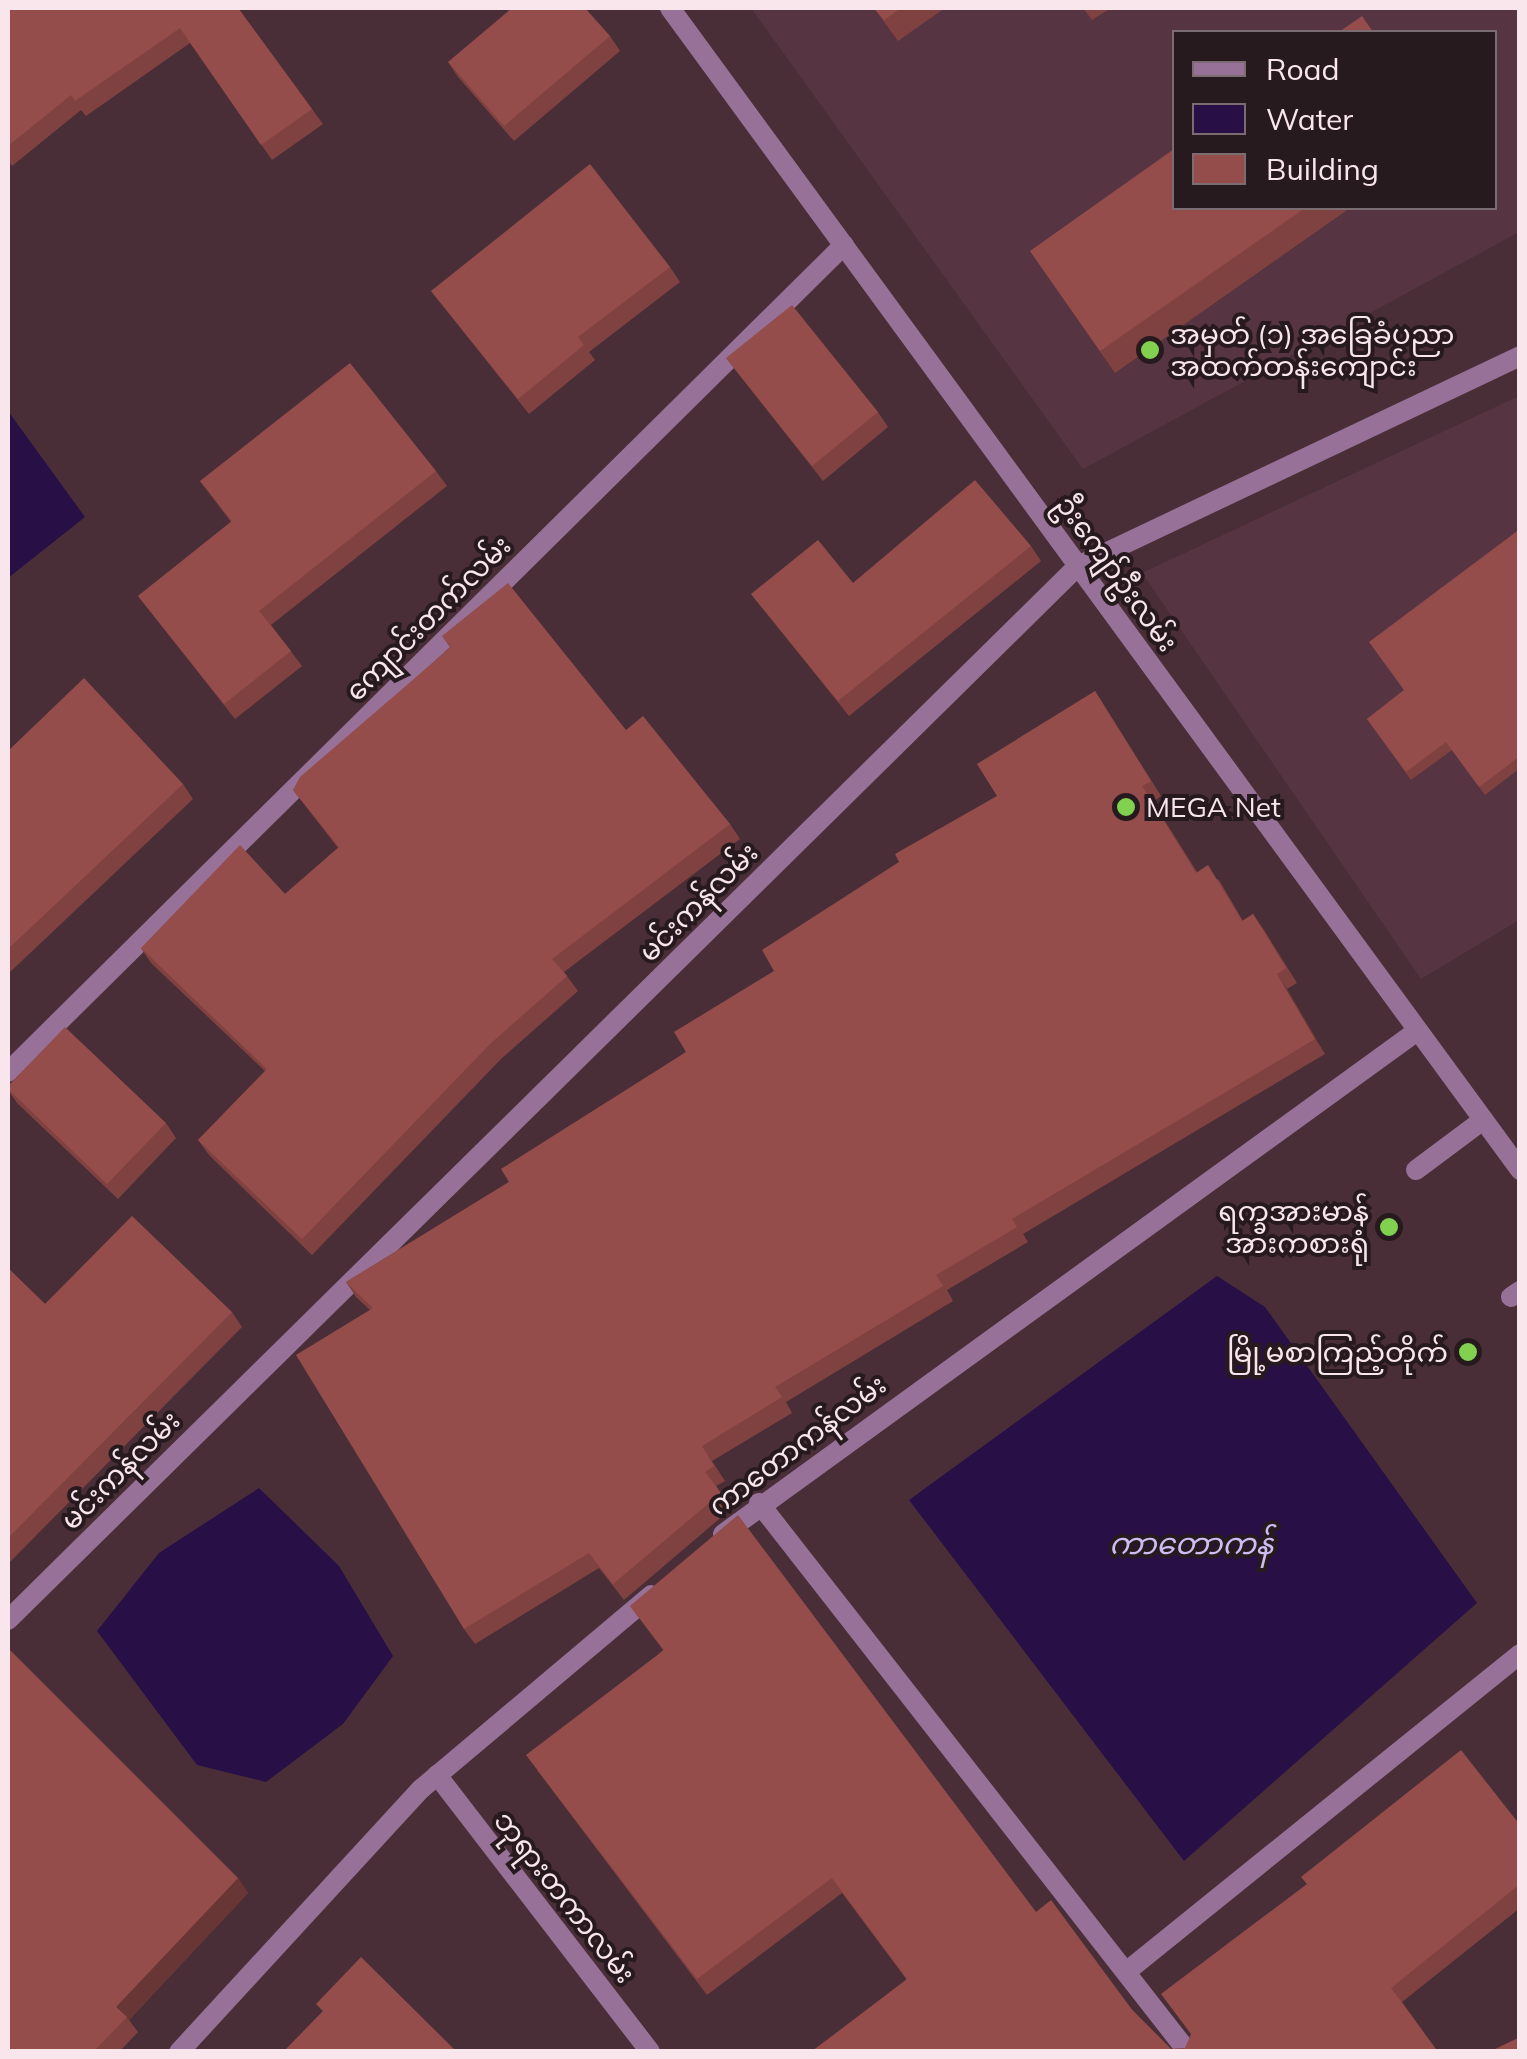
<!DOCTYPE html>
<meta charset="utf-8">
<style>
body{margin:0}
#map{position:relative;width:1527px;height:2059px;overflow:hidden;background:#492e38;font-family:Mulish,"Noto Sans Myanmar",sans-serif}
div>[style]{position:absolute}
.built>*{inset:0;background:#563442}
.water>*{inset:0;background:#281047}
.lane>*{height:20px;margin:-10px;padding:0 10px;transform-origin:10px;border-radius:10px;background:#977197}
.street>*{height:20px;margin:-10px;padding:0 10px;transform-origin:10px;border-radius:10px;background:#977197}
.wall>*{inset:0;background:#804240}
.shaded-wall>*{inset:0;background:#683634}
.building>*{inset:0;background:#954d4b}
.dots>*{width:28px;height:28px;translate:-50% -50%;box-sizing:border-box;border:5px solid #271a1f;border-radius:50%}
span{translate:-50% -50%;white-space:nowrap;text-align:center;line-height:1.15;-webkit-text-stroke:8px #271a1f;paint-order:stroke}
.poi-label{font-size:28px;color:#f8e6ec}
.left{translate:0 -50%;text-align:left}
.right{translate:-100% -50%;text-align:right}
.street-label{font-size:28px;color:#f8e6ec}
.water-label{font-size:30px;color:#ccbcf2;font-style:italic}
.frame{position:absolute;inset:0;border:10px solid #f8e6ec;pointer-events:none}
.legend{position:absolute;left:1172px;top:30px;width:325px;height:180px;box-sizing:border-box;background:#271a1f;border:2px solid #7b6c71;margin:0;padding:12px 18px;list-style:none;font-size:30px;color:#f8e6ec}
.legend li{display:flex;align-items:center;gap:20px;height:50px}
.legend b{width:50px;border:2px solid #7b6c71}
</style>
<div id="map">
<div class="built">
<i style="clip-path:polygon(evenodd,751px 8px,1519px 8px,1519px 232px,1083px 469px,751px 8px,1174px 32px,1494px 32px,1494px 208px,1174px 208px,1174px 32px)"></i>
<i style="clip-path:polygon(1519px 396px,1519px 920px,1421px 979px,1142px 573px)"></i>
</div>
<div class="water">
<i style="clip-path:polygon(8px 411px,85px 517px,8px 578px)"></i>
<i style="clip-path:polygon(1217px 1276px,1265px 1307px,1477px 1603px,1184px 1861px,909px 1500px)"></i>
<i style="clip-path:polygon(259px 1488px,339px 1566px,393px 1656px,343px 1724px,266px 1782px,197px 1765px,97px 1631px,159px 1553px)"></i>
</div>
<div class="lane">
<i style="left:1416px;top:1170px;width:84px;rotate:-36.7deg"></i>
<i style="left:1511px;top:1297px;width:11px;rotate:-34deg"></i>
</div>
<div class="street">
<i style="left:670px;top:8px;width:1440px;rotate:53.81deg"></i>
<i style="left:8px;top:1072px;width:1176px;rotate:-44.69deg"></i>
<i style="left:759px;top:1503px;width:697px;rotate:52deg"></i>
<i style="left:723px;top:1534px;width:857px;rotate:-35.93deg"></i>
<i style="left:8px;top:1620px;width:1502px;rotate:-44.57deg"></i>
<i style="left:1078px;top:566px;width:489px;rotate:-25.4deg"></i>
<i style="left:437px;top:1775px;width:349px;rotate:52.4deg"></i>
<i style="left:1126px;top:1972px;width:506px;rotate:-38.91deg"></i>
<i style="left:179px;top:2052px;width:357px;rotate:-47.4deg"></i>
<i style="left:421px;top:1789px;width:301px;rotate:-40.1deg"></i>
</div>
<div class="wall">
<i style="clip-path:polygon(8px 8px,238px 8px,323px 124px,272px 160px,190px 43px,86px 116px,81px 110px,12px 166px,8px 160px)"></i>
<i style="clip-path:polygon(874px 8px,945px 8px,898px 41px)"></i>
<i style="clip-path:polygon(1083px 8px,1111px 8px,1092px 20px)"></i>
<i style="clip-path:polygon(610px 36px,620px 51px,514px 141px,458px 77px,448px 62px)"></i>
<i style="clip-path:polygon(1174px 208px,1350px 208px,1115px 373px,1030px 251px)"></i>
<i style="clip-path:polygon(670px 267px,680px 282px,589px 352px,595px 360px,529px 414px,431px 291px)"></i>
<i style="clip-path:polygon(726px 358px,878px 412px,888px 427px,823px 481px)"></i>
<i style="clip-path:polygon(436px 471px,447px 486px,271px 625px,302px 666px,235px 719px,138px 596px,231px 522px,200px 481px)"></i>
<i style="clip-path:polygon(1520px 529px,1520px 768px,1485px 795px,1452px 750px,1411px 780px,1367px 719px,1404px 690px)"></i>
<i style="clip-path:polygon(1031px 546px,1041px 561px,849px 716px,751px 594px,853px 583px)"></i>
<i style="clip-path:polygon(442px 636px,626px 730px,730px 824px,740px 839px,564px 972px,578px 991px,501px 1059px,312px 1255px,209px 1155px,198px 1140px,265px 1071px,151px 963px,141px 948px,285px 894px,338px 848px,293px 790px,450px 647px)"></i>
<i style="clip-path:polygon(1095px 691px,1161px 796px,1153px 802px,1197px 872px,1219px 880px,1243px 921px,1253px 914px,1264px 930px,1297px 983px,1287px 989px,1325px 1054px,1023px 1234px,1028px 1242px,947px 1290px,953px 1301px,786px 1402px,792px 1413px,712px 1461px,725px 1481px,716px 1486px,732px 1508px,624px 1600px,599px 1568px,475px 1644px,464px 1629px,370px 1310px,356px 1297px,346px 1282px,509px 1182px,686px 1052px,774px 971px,899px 862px,997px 796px)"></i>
<i style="clip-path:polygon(8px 751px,183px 784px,193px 799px,8px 974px)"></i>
<i style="clip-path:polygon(8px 1090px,166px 1123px,176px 1138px,118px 1199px,17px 1103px)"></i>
<i style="clip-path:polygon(8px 1268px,45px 1304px,232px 1312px,242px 1327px,8px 1564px)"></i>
<i style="clip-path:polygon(630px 1606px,1036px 1912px,1171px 2049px,1185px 2048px,1520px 1825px,1520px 1908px,1402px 2002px,1438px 2052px,811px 2052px,907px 1980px,842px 1893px,707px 1995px,537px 1770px,663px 1650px)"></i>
<i style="clip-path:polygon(238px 1878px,248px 1893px,129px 2020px,138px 2032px,119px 2052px,8px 2052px)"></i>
</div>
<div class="shaded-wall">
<i style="clip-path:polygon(1277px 974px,1287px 989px,1325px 1054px,1315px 1039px)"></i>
<i style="clip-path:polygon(238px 1878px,248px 1893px,129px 2020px,116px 2007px)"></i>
</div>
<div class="building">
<i style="clip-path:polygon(8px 8px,238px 8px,312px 109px,261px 145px,180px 28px,75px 101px,71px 95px,8px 146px)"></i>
<i style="clip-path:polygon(512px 8px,585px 8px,610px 36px,504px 126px,448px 62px)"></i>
<i style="clip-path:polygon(874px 8px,901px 8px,884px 20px)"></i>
<i style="clip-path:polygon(1362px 16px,1373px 32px,1339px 32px)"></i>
<i style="clip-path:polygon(1174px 149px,1174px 208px,1305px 208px,1100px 351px,1030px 251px)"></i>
<i style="clip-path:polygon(590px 164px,670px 267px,578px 337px,584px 345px,518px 399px,431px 291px)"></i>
<i style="clip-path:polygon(792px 305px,878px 412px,812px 466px,726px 358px)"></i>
<i style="clip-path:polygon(350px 363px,436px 471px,259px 611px,291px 651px,224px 704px,138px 596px,232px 521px,200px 481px)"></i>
<i style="clip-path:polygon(975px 480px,1031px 546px,838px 701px,751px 594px,818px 540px,853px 583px)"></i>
<i style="clip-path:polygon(1520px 529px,1520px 756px,1479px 787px,1446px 742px,1406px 772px,1367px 719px,1404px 690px,1369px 642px)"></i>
<i style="clip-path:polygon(508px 583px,626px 730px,643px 716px,730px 824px,552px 959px,567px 976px,490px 1044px,302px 1239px,198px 1140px,267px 1069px,141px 948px,240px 845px,285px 894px,339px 847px,293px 790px,300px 777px,451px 647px,442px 636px)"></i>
<i style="clip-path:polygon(84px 678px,183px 784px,8px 949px,8px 751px)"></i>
<i style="clip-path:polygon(1095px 691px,1151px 781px,1142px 786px,1196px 873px,1208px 865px,1242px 921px,1253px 914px,1286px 968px,1277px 974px,1315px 1039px,1012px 1219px,1017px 1227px,936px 1275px,943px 1286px,775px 1387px,782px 1397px,702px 1446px,714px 1466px,705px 1472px,721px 1493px,613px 1584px,589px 1553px,464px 1629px,296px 1355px,373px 1308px,346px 1282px,509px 1182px,501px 1169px,686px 1052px,674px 1032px,774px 971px,762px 950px,899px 862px,895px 854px,997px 796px,977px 764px)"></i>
<i style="clip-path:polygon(65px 1027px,166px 1123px,107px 1184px,8px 1089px,8px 1086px)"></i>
<i style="clip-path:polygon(132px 1216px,232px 1312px,8px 1538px,8px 1268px,45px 1304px)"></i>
<i style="clip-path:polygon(738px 1515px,1036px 1912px,1051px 1900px,1133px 2011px,1171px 2049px,1185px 2048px,1191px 2034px,1161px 1994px,1307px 1884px,1301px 1877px,1461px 1750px,1520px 1825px,1520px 1884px,1391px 1988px,1438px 2052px,811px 2052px,907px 1979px,832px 1878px,697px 1979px,526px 1755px,664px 1650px,630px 1606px)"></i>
<i style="clip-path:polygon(8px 1648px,238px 1878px,116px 2007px,127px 2017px,93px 2052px,8px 2052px)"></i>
<i style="clip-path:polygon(361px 1957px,457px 2052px,283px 2052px,323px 2011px,316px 2004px)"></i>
<i style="clip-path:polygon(1520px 2037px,1520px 2052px,1489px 2052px)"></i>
</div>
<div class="dots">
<i style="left:1150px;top:350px;background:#81d050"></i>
<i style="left:1126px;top:807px;background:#81d050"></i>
<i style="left:1389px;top:1227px;background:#81d050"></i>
<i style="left:1468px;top:1352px;background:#81d050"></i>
</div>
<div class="poi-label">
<span class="left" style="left:1170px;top:350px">အမှတ် (၁) အခြေခံပညာ<br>အထက်တန်းကျောင်း</span>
<span class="left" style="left:1146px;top:807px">MEGA Net</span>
<span class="right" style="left:1369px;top:1227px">ရက္ခအားမာန်<br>အားကစားရုံ</span>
<span class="right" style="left:1448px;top:1352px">မြို့မစာကြည့်တိုက်</span>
</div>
<div class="street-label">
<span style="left:1117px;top:573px;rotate:54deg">ဦးကျော်ဦးလမ်း</span>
<span style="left:428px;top:618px;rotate:-45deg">ကျောင်းတက်လမ်း</span>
<span style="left:698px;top:902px;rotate:-45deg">မင်းကန်လမ်း</span>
<span style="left:797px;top:1445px;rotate:-37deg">ကာတောကန်လမ်း</span>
<span style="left:120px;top:1470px;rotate:-45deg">မင်းကန်လမ်း</span>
<span style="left:565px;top:1897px;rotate:52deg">ဘုရားတကာလမ်း</span>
</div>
<div class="water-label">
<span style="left:1191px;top:1543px">ကာတောကန်</span>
</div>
<div class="frame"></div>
<ul class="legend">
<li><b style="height:12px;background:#977197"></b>Road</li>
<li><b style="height:28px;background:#281047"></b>Water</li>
<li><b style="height:28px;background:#954d4b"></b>Building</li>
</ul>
</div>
